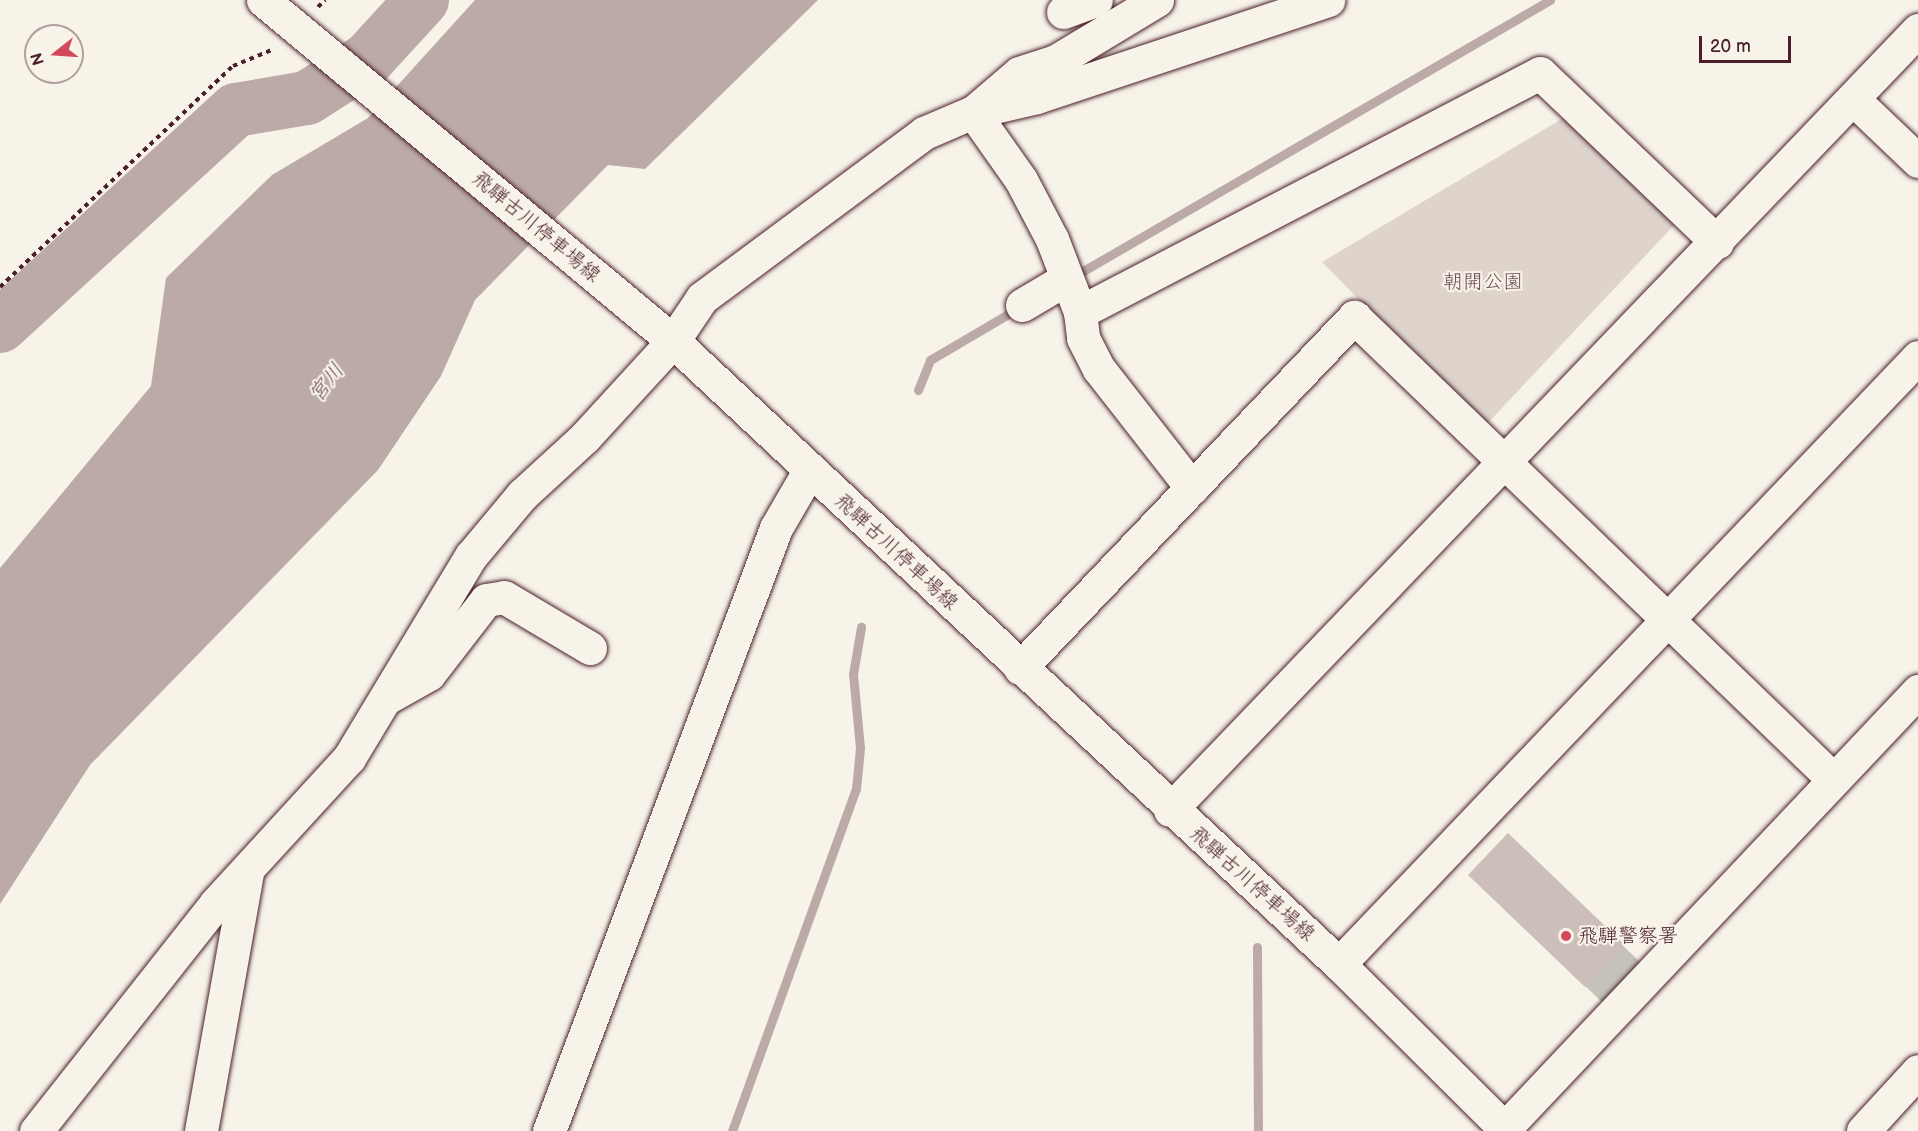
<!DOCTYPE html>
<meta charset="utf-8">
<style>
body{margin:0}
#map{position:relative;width:1918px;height:1131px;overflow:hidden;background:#f7f3e8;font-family:"Balsamiq Sans","Klee One",sans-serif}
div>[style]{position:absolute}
.green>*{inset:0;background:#ded4cc}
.water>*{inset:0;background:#bcaaa7}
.shadow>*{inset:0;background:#0003}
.stream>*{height:9px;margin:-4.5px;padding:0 4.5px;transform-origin:4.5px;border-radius:4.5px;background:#bcaaa7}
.river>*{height:54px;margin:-27px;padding:0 27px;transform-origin:27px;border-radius:27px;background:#bcaaa7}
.building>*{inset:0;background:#ccbfb9}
.path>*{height:4px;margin-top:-2px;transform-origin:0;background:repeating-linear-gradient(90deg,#4a1f2b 0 4.5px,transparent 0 9px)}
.roads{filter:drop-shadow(0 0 2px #4a1f2b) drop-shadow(0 0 2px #4a1f2b)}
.minor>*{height:33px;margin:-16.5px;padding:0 16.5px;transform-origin:16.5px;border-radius:16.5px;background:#f7f3e8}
.major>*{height:33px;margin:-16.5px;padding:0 16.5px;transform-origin:16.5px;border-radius:16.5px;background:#f7f3e8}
.highway>*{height:33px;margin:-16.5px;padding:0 16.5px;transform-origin:16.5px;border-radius:16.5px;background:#f7f3e8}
.dots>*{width:16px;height:16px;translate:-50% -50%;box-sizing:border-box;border:3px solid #f7f3e8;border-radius:50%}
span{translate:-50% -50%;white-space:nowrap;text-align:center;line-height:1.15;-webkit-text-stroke:4.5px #f7f3e8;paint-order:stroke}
.street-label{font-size:20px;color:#4a1f2b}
.park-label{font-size:20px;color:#6f4c53}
.poi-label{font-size:20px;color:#4a1f2b}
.left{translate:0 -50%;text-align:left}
.water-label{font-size:21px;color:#6c4950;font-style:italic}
.north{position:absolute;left:24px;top:24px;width:60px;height:60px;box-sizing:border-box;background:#f7f3e8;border:2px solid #b29e9c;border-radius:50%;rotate:253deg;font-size:16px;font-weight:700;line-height:24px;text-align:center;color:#4a1f2b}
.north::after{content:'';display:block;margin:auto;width:21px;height:27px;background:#d1495b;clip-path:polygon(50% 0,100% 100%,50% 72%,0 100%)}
.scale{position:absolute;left:1699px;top:36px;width:92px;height:27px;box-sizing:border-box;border:3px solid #4a1f2b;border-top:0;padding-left:8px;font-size:18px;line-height:21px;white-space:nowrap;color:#4a1f2b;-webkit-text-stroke:4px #f7f3e8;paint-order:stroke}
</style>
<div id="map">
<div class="green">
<i style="clip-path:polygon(1570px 114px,1680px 219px,1484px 427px,1322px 262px)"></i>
</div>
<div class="water">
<i style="clip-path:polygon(475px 0,818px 0,645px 169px,608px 165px,475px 300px,441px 376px,378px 470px,90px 765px,0 904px,0 568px,151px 386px,166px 278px,272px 175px,368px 118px)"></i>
</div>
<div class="shadow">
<i style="clip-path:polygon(1509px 835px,1641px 963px,1603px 1003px,1487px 892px)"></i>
</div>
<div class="stream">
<i style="left:1078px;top:274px;width:546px;rotate:-30.14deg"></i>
<i style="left:918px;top:390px;width:32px;rotate:-68deg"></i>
<i style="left:930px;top:360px;width:99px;rotate:-30.5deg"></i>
<i style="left:1257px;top:947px;width:184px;rotate:89.7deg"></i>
<i style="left:732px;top:1131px;width:364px;rotate:-70.1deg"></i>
<i style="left:856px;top:789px;width:41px;rotate:-84.4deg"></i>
<i style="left:860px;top:748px;width:74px;rotate:-95.4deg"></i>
<i style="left:853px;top:674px;width:48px;rotate:-80.3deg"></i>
</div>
<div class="river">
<i style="left:0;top:326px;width:320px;rotate:-42.5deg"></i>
<i style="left:236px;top:110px;width:72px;rotate:-9.6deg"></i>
<i style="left:307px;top:98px;width:72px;rotate:-32.6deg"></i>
<i style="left:368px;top:59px;width:80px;rotate:-47.5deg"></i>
</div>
<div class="building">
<i style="clip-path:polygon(1508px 833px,1625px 945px,1585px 987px,1468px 875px)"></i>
</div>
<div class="path">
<i style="left:318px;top:7px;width:10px;rotate:-45deg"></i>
<i style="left:0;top:287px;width:321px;rotate:-43.5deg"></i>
<i style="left:233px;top:66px;width:44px;rotate:-22.5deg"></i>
</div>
<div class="roads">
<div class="minor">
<i style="left:1063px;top:12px;width:35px;rotate:-20deg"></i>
<i style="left:1853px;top:99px;width:90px;rotate:43.6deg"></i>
<i style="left:977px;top:109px;width:55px;rotate:-40.6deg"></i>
<i style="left:1019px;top:73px;width:39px;rotate:-18deg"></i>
<i style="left:1056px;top:61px;width:118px;rotate:-31.1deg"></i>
<i style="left:973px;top:112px;width:83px;rotate:54.8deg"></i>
<i style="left:1021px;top:180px;width:67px;rotate:62.3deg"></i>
<i style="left:1052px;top:239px;width:78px;rotate:69deg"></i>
<i style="left:1080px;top:312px;width:26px;rotate:83deg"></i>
<i style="left:1083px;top:338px;width:35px;rotate:63deg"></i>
<i style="left:1099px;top:369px;width:151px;rotate:52deg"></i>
<i style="left:1022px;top:305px;width:51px;rotate:-30.6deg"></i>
<i style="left:1080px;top:312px;width:518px;rotate:-27.45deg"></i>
<i style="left:1540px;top:73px;width:245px;rotate:43.7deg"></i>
<i style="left:1020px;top:668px;width:485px;rotate:-46.4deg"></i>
<i style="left:1354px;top:317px;width:665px;rotate:43.97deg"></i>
<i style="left:388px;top:697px;width:47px;rotate:-29.3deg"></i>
<i style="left:429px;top:674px;width:93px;rotate:-52.4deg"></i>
<i style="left:486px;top:600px;width:18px;rotate:-9deg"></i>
<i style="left:504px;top:597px;width:100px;rotate:30.7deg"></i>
<i style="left:1170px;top:810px;width:1081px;rotate:-46.2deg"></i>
<i style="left:1339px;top:964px;width:839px;rotate:-46.35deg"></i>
<i style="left:1504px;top:1129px;width:603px;rotate:-46.61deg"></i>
<i style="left:36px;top:1131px;width:290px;rotate:-51.7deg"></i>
<i style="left:216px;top:903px;width:197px;rotate:-47.5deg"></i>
<i style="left:349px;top:758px;width:236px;rotate:-58.9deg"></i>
<i style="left:471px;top:556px;width:80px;rotate:-50.1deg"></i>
<i style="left:522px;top:495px;width:86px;rotate:-42.6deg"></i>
<i style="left:585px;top:437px;width:130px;rotate:-47.5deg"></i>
<i style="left:673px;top:341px;width:52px;rotate:-56deg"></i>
<i style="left:702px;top:298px;width:277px;rotate:-36.6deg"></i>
<i style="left:924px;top:133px;width:53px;rotate:-23.2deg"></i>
<i style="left:973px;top:112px;width:66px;rotate:-13.2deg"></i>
<i style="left:1037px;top:97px;width:307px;rotate:-18.4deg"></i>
<i style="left:201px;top:1131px;width:261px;rotate:-79.9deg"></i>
<i style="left:549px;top:1131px;width:644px;rotate:-69.37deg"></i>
<i style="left:776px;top:528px;width:66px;rotate:-59.9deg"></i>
</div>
<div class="major">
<i style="left:263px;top:0;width:533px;rotate:39.75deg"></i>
<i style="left:673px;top:341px;width:912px;rotate:43.09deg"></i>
<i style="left:1339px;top:964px;width:237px;rotate:44.8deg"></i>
</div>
<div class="highway">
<i style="left:1863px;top:1131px;width:81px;rotate:-47.5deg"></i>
</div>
</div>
<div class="dots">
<i style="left:1566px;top:936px;background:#d1495b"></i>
</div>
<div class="street-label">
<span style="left:536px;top:227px;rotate:40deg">飛騨古川停車場線</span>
<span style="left:896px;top:552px;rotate:43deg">飛騨古川停車場線</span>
<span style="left:1252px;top:884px;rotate:42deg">飛騨古川停車場線</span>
</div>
<div class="park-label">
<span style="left:1483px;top:282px">朝開公園</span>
</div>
<div class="poi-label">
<span class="left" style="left:1578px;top:936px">飛騨警察署</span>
</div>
<div class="water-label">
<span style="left:327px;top:383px;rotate:-52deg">宮川</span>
</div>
<div class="north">N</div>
<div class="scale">20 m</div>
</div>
